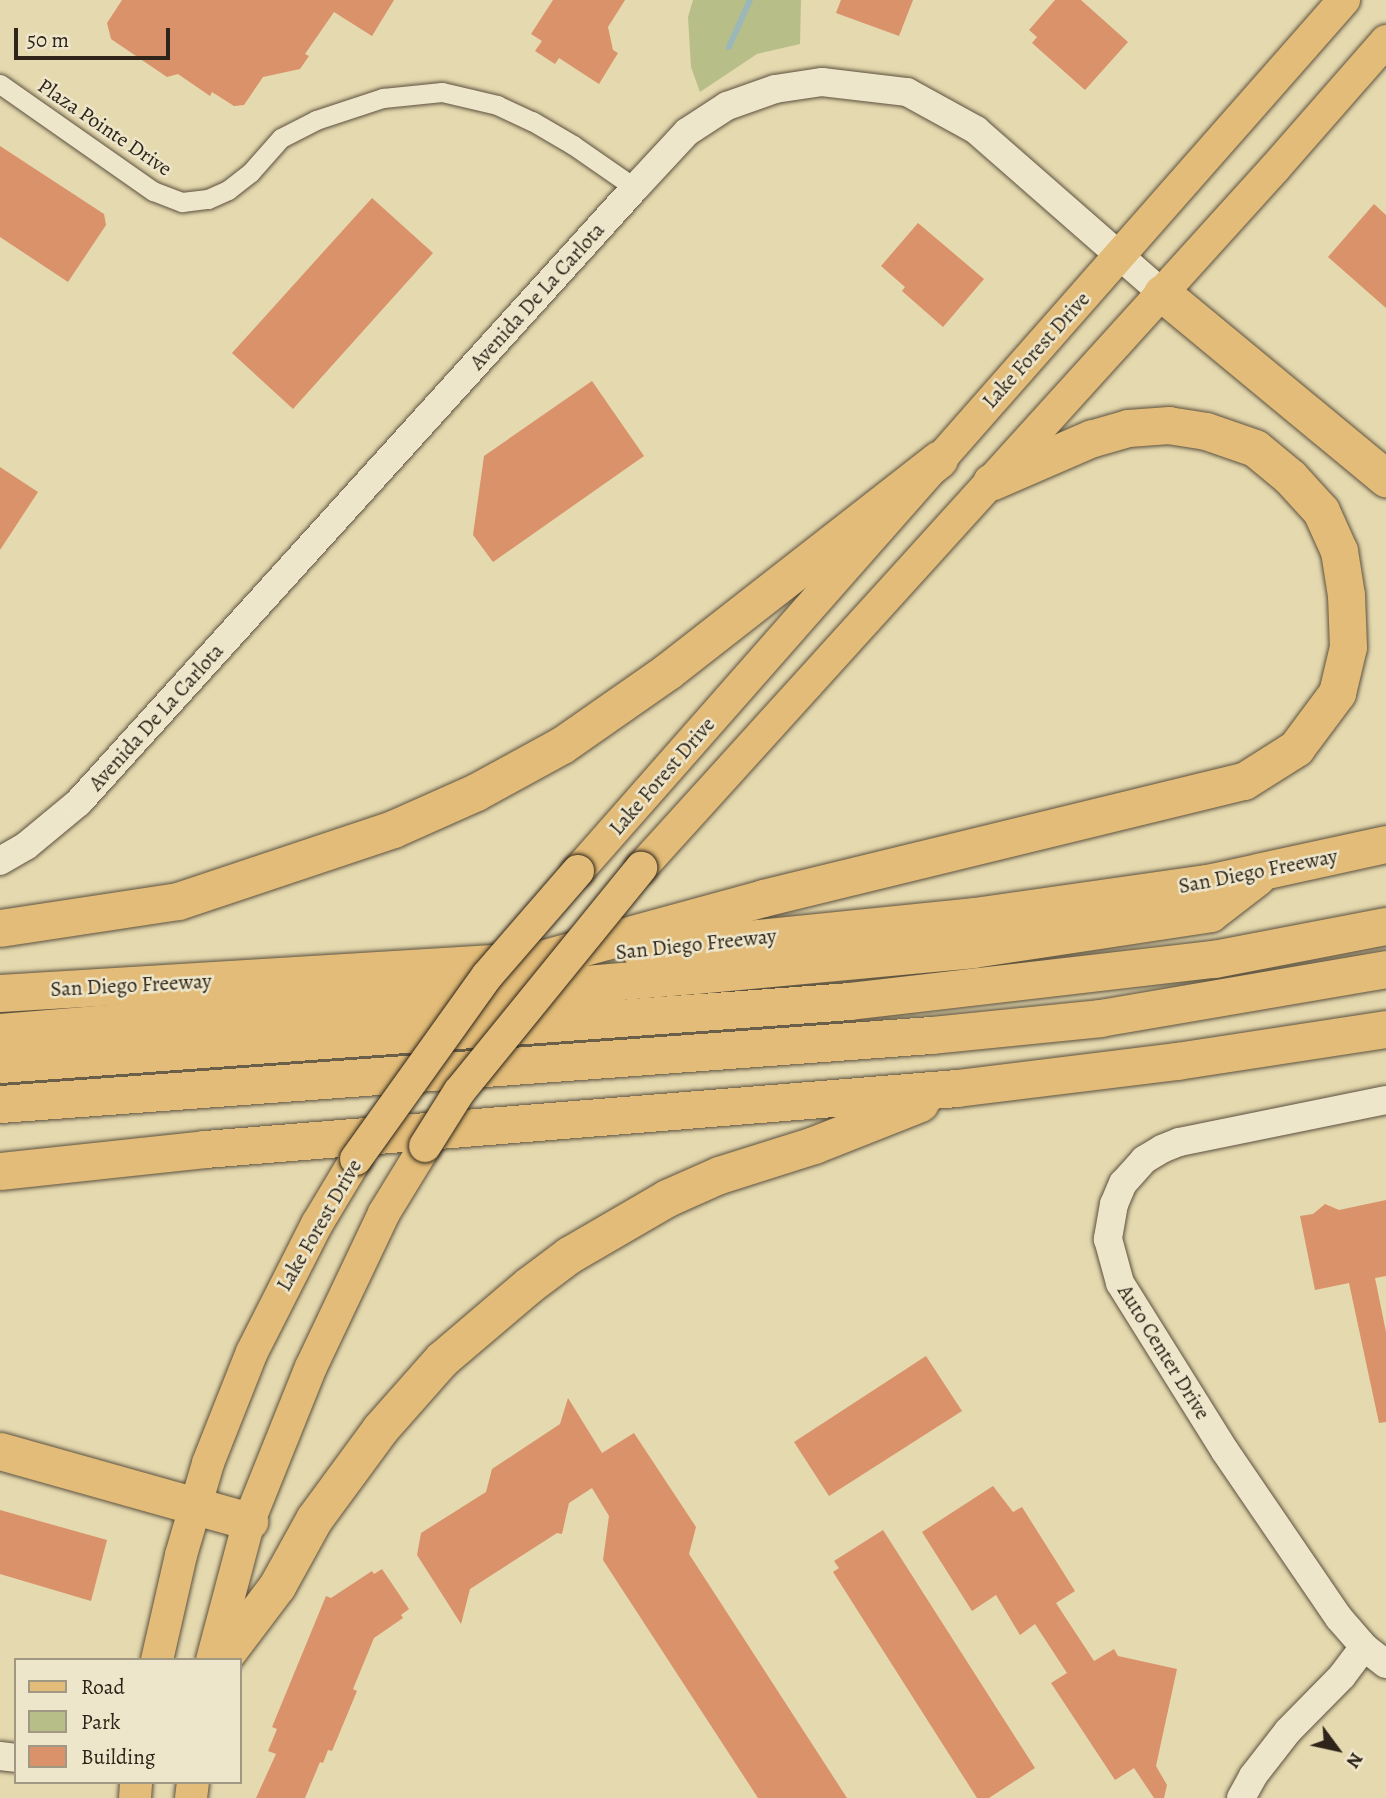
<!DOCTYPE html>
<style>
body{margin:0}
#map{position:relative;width:1386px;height:1798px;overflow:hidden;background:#e5d9af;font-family:Alegreya,serif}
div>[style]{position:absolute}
.green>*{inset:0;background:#b8be88}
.stream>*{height:6px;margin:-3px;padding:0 3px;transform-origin:3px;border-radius:3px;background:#9bb7b7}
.building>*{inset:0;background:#d9926a}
.roads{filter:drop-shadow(0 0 2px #5c513e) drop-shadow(0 0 2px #5c513e)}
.street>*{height:19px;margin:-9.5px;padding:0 9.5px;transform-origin:9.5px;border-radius:9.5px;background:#eee6cb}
.secondary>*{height:28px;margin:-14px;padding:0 14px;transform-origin:14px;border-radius:14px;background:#eee6cb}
.primary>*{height:32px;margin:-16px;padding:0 16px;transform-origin:16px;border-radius:16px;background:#e2bc78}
.highway>*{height:37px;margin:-18.5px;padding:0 18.5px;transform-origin:18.5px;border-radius:18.5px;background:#e2bc78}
.bridges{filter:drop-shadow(0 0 2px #2e2419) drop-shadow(0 0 2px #2e2419)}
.primary-bridge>*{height:32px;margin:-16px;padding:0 16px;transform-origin:16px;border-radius:16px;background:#e2bc78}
span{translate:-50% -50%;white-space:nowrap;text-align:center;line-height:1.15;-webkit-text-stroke:5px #eee6cb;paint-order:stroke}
.street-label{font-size:21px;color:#2e2419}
.legend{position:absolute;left:14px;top:1658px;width:228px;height:126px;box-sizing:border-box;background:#eee6cb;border:2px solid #a19884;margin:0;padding:9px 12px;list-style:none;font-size:21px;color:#2e2419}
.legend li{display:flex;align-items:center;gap:14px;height:35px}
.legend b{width:35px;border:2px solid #a19884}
.north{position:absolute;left:1302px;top:1714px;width:70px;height:70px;-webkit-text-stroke:5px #eee6cb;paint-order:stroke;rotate:123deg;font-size:19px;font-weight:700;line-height:28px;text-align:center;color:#2e2419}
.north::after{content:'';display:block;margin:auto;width:24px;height:32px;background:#2e2419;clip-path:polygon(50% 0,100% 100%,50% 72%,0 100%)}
.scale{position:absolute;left:14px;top:28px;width:156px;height:32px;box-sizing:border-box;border:4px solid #2e2419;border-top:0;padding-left:9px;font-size:21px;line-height:24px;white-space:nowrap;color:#2e2419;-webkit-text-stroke:5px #eee6cb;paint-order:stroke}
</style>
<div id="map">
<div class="green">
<i style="clip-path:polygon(693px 0,801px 0,800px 44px,757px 54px,700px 92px,691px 67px,688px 17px)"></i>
</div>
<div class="stream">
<i style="left:729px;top:47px;width:51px;rotate:-65.9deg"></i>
</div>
<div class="building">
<i style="clip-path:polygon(122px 0,394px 0,372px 36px,334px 12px,305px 54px,309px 56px,300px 69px,263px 77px,244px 105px,234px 106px,212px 92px,210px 96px,178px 74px,167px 77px,111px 39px,107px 23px)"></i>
<i style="clip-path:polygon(553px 0,625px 0,608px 27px,613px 50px,618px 53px,599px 84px,559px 58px,555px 64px,535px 51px,542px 41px,531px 34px)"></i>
<i style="clip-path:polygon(841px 0,913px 0,899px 36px,836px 13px)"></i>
<i style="clip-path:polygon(1055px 0,1081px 0,1128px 42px,1085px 90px,1032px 43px,1037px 37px,1029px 30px)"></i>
<i style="clip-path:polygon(0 146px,104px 214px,106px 225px,68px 282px,0 237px)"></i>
<i style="clip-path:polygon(372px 198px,433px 253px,293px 409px,232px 353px)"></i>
<i style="clip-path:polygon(1374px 204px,1386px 215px,1386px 308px,1328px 257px)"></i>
<i style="clip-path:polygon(918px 223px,984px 279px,943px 327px,902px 291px,905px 287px,881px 266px)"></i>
<i style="clip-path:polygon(592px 381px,644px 456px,493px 562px,473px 535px,484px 456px)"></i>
<i style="clip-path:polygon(0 467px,38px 492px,0 550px)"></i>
<i style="clip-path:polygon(1386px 1200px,1386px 1276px,1375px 1278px,1386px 1332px,1386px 1422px,1379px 1423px,1349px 1283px,1315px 1290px,1300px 1216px,1313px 1214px,1325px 1204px,1339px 1210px)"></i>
<i style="clip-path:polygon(926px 1356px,962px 1411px,829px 1496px,794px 1442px)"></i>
<i style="clip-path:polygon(568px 1398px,602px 1453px,634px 1433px,696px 1527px,689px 1554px,847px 1798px,758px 1798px,603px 1560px,609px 1516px,592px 1488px,569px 1503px,562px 1534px,557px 1533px,470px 1589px,461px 1624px,417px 1555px,421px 1533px,486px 1492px,492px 1469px,560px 1424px)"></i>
<i style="clip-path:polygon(993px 1486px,1013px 1512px,1022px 1507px,1075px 1591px,1056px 1603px,1094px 1661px,1114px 1649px,1118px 1656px,1177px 1669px,1156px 1766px,1167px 1785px,1164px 1798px,1154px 1798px,1134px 1768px,1115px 1780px,1051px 1683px,1067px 1673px,1035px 1624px,1020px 1635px,996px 1595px,972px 1611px,922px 1532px)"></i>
<i style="clip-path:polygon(0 1510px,107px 1540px,91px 1601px,0 1574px)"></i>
<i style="clip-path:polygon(883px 1530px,1035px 1768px,989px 1798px,977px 1798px,833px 1572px,839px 1568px,834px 1561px)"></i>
<i style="clip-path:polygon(382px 1569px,409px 1609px,401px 1615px,403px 1618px,374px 1638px,353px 1689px,357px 1691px,332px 1751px,328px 1750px,323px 1763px,320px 1762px,305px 1798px,256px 1798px,276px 1754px,268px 1751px,277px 1729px,272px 1727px,326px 1596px,331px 1598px,372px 1571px,374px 1574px)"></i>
</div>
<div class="roads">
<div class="street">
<i style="left:0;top:84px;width:187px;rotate:35deg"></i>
<i style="left:153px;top:191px;width:31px;rotate:21deg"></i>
<i style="left:182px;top:202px;width:26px;rotate:-7deg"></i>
<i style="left:208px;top:199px;width:22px;rotate:-24deg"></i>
<i style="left:228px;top:190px;width:28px;rotate:-38deg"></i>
<i style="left:250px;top:173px;width:47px;rotate:-48.5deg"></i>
<i style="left:281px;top:138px;width:39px;rotate:-27deg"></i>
<i style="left:316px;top:120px;width:71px;rotate:-18.2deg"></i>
<i style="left:383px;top:98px;width:59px;rotate:-5.8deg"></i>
<i style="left:442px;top:92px;width:57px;rotate:13.3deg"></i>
<i style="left:497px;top:105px;width:38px;rotate:25deg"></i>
<i style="left:532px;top:121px;width:48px;rotate:30.3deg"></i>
<i style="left:573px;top:145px;width:75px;rotate:34.7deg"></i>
</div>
<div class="secondary">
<i style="left:0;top:861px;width:30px;rotate:-30deg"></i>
<i style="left:26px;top:846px;width:69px;rotate:-39.7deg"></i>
<i style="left:79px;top:802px;width:828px;rotate:-47.84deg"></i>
<i style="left:635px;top:188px;width:76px;rotate:-47.1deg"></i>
<i style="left:687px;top:132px;width:48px;rotate:-33deg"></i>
<i style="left:727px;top:106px;width:51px;rotate:-19.5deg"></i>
<i style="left:775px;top:89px;width:48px;rotate:-8.5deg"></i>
<i style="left:822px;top:82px;width:86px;rotate:6.7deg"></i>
<i style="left:907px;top:92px;width:79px;rotate:28.8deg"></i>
<i style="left:976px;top:130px;width:247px;rotate:41.2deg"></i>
<i style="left:1386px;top:1100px;width:211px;rotate:168.5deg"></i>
<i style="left:1179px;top:1142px;width:18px;rotate:158deg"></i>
<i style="left:1162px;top:1149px;width:21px;rotate:149deg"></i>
<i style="left:1144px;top:1160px;width:31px;rotate:132deg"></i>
<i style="left:1123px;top:1183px;width:23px;rotate:113deg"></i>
<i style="left:1114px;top:1204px;width:36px;rotate:100deg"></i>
<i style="left:1108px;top:1239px;width:46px;rotate:74.7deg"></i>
<i style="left:1120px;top:1283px;width:198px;rotate:58deg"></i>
<i style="left:1225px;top:1451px;width:202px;rotate:55.7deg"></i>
<i style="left:1339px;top:1618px;width:38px;rotate:49deg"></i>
<i style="left:1364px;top:1647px;width:28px;rotate:38deg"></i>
<i style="left:0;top:1756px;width:16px;rotate:7deg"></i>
<i style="left:1241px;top:1798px;width:25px;rotate:-61deg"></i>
<i style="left:1253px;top:1776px;width:57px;rotate:-52.1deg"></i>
<i style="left:1288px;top:1731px;width:77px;rotate:-45.5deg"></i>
<i style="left:1342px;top:1676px;width:36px;rotate:-53deg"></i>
</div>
<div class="primary">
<i style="left:641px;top:868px;width:944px;rotate:-47.83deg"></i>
<i style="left:1275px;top:168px;width:169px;rotate:-48.8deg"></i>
<i style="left:578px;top:871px;width:1160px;rotate:-48.67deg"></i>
<i style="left:157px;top:1660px;width:108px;rotate:-77.1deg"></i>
<i style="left:181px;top:1555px;width:96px;rotate:-73.6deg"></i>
<i style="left:208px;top:1463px;width:119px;rotate:-68.4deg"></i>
<i style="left:252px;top:1352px;width:144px;rotate:-63.1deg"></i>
<i style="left:317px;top:1224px;width:76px;rotate:-59deg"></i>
<i style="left:212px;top:1660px;width:144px;rotate:-75.1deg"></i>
<i style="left:249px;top:1521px;width:166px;rotate:-68.1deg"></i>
<i style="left:311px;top:1367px;width:170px;rotate:-64.6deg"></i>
<i style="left:384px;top:1213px;width:79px;rotate:-58.5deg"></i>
<i style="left:135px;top:1798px;width:16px;rotate:-86deg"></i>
<i style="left:191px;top:1798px;width:16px;rotate:-83deg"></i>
</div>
<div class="highway">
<i style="left:1162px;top:293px;width:291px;rotate:39.6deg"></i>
<i style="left:0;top:928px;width:180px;rotate:-8.6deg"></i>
<i style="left:178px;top:901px;width:227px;rotate:-18.5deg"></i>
<i style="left:393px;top:829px;width:91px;rotate:-24deg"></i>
<i style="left:476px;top:792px;width:98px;rotate:-28.7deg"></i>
<i style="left:562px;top:745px;width:129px;rotate:-34.9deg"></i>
<i style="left:668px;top:671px;width:344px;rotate:-38deg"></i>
<i style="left:640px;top:950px;width:337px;rotate:-5.8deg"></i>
<i style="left:975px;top:916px;width:234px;rotate:-8.1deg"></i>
<i style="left:1207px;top:883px;width:183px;rotate:-12.3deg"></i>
<i style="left:537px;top:960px;width:234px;rotate:-15.3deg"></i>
<i style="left:763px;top:898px;width:495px;rotate:-13.7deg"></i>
<i style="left:1244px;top:781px;width:62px;rotate:-32.4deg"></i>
<i style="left:1296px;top:748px;width:69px;rotate:-53.3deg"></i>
<i style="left:1337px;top:693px;width:47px;rotate:-76.6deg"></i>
<i style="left:1348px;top:647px;width:52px;rotate:-92.2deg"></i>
<i style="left:1346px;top:595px;width:45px;rotate:-99deg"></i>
<i style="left:1339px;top:551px;width:44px;rotate:-114.2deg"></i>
<i style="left:1321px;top:511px;width:46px;rotate:-132.4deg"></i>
<i style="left:1290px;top:477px;width:45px;rotate:-140.4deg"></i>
<i style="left:1255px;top:448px;width:52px;rotate:-160.9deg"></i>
<i style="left:1206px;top:431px;width:37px;rotate:-171deg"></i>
<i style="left:1169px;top:425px;width:41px;rotate:175.8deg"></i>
<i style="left:1128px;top:428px;width:37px;rotate:164deg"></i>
<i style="left:1092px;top:438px;width:110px;rotate:156.5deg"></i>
<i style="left:0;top:993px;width:527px;rotate:-3.48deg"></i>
<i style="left:0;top:1032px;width:697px;rotate:-4.69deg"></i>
<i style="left:695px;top:975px;width:279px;rotate:-5.3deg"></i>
<i style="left:973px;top:949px;width:240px;rotate:-8.6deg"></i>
<i style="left:1210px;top:913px;width:59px;rotate:-37.5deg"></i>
<i style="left:0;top:1064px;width:851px;rotate:-4.24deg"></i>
<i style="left:849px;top:1001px;width:367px;rotate:-6.6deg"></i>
<i style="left:1214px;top:959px;width:175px;rotate:-10.9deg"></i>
<i style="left:0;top:1104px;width:934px;rotate:-4.24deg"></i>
<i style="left:931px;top:1035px;width:170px;rotate:-5.7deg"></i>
<i style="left:1100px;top:1018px;width:290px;rotate:-9.7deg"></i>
<i style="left:0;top:1171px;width:206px;rotate:-6.1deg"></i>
<i style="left:205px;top:1149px;width:754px;rotate:-4.64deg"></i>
<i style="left:957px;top:1088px;width:222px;rotate:-7deg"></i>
<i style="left:1177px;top:1061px;width:211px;rotate:-8.7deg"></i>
<i style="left:0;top:1451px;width:259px;rotate:15.7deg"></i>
<i style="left:221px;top:1660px;width:93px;rotate:-52.9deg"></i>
<i style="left:277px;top:1586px;width:77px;rotate:-61.1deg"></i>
<i style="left:314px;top:1519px;width:112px;rotate:-53.7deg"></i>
<i style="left:380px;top:1429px;width:94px;rotate:-48.5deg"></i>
<i style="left:442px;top:1359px;width:114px;rotate:-40.4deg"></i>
<i style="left:529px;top:1285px;width:50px;rotate:-36.9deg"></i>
<i style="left:569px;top:1255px;width:113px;rotate:-30.2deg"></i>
<i style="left:667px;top:1198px;width:57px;rotate:-23.9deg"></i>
<i style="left:719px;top:1175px;width:100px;rotate:-17.5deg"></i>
<i style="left:814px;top:1145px;width:114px;rotate:-21.6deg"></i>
</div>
</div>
<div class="bridges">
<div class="primary-bridge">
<i style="left:425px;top:1146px;width:64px;rotate:-57.8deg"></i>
<i style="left:459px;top:1092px;width:289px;rotate:-50.9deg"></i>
<i style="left:356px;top:1159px;width:225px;rotate:-54.4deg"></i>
<i style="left:487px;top:976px;width:139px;rotate:-49.1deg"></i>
</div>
</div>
<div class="street-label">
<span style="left:105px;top:127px;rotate:34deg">Plaza Pointe Drive</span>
<span style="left:537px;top:296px;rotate:-48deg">Avenida De La Carlota</span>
<span style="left:1036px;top:350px;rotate:-48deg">Lake Forest Drive</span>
<span style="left:156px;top:717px;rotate:-48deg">Avenida De La Carlota</span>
<span style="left:662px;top:776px;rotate:-49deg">Lake Forest Drive</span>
<span style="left:1258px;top:871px;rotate:-11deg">San Diego Freeway</span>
<span style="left:696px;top:944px;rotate:-6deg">San Diego Freeway</span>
<span style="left:131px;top:985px;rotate:-3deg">San Diego Freeway</span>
<span style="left:319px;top:1225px;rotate:-60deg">Lake Forest Drive</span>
<span style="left:1164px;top:1352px;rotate:58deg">Auto Center Drive</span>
</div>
<ul class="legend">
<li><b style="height:9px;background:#e2bc78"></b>Road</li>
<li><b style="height:19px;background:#b8be88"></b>Park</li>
<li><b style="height:19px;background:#d9926a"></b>Building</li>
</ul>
<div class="north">N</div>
<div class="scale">50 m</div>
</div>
